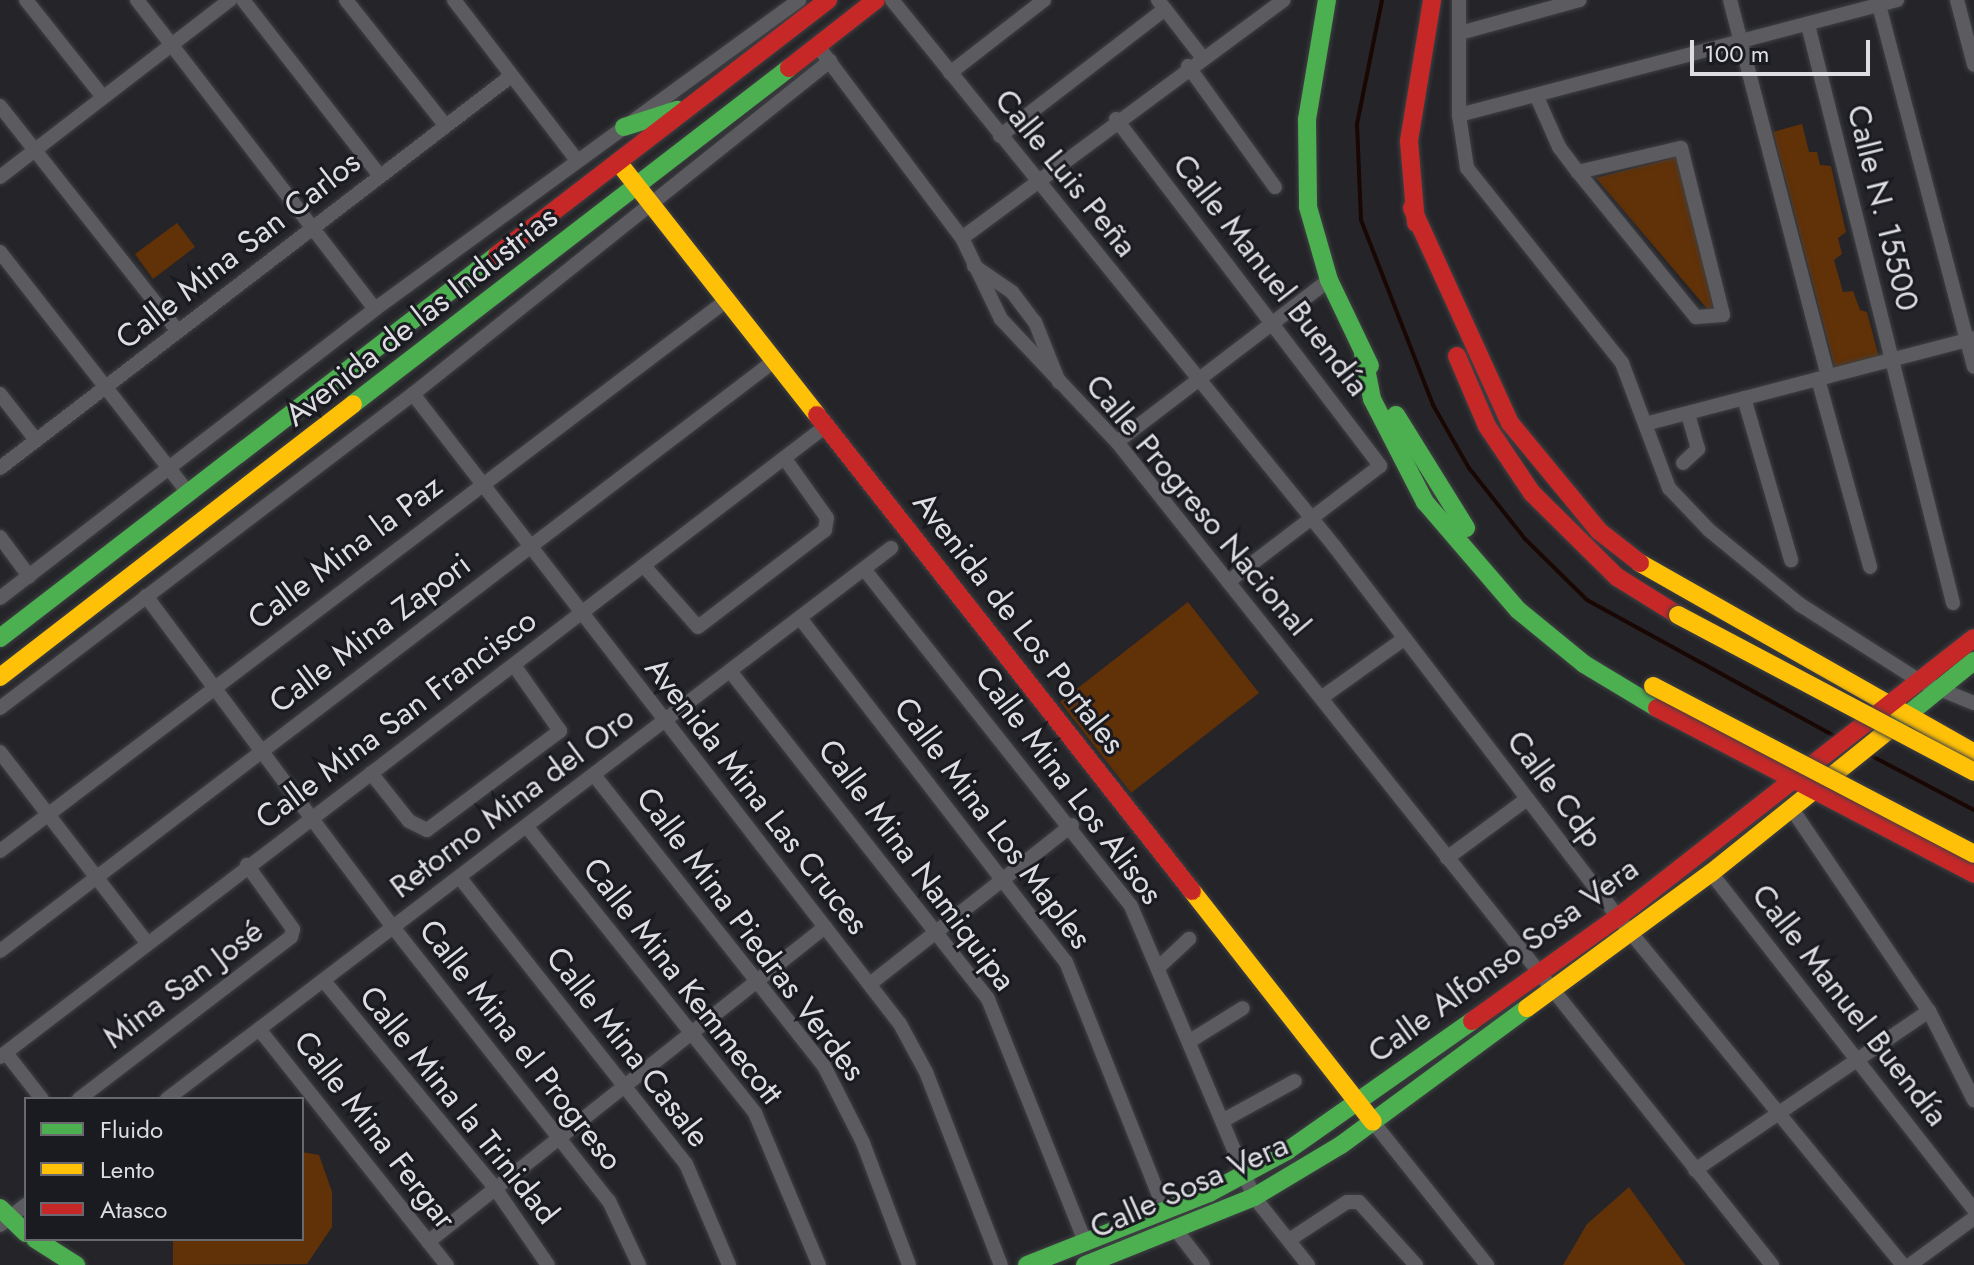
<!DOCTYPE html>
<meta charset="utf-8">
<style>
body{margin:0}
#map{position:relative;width:1974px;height:1265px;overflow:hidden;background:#252529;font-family:Jost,sans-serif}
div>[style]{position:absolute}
.green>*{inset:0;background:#613107}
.stream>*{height:4px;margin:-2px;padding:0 2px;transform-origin:2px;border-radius:2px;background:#190704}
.roads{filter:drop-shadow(0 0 2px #3f4044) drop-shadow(0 0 2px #3f4044)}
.street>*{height:14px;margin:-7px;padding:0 7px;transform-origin:7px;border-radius:7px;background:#5c5c60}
.fast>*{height:18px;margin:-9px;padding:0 9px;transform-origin:9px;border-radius:9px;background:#4caf50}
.slow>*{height:18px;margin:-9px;padding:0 9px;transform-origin:9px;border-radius:9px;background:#ffc107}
.jam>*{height:18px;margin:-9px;padding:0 9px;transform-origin:9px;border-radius:9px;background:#c62828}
.bridges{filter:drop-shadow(0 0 2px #3f4044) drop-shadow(0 0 2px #3f4044)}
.slow-bridge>*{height:18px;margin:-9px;padding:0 9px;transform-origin:9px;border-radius:9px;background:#ffc107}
span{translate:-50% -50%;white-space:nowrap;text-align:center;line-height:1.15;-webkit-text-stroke:6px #1a1a21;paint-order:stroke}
.street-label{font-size:32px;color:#dddde2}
.legend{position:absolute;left:24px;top:1097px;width:280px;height:144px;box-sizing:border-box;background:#1a1a21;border:2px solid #68686e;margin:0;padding:10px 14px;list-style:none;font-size:24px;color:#dddde2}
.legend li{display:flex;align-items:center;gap:16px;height:40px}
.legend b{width:40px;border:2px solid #68686e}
.scale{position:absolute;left:1690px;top:40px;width:180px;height:36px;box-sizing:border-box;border:4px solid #dddde2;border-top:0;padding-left:10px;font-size:24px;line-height:28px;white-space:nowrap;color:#dddde2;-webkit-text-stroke:6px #1a1a21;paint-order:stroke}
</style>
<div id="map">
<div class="green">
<i style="clip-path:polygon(1802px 124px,1809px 152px,1817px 152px,1820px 165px,1831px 166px,1846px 232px,1838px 238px,1842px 254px,1834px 260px,1843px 292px,1853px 291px,1860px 310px,1867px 312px,1879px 357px,1835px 369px,1773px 132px)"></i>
<i style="clip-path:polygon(1676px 157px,1715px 305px,1710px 312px,1596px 178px)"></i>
<i style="clip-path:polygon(177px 223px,195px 247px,153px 279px,135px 254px)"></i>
<i style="clip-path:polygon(1188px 602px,1259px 693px,1131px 793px,1060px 702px)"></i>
<i style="clip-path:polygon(302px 1152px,319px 1155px,332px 1192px,332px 1227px,307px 1264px,173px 1265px,173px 1239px,302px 1239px)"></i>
<i style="clip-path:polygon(1629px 1187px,1685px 1265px,1563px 1265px,1587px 1224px)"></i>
</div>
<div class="stream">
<i style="left:1382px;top:0;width:126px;rotate:101.4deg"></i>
<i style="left:1357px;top:124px;width:96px;rotate:87.6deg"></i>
<i style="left:1361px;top:220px;width:199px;rotate:68.7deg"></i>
<i style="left:1433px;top:405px;width:73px;rotate:60.3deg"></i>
<i style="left:1469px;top:468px;width:90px;rotate:51.7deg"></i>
<i style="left:1525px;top:539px;width:87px;rotate:44.5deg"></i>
<i style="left:1587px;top:600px;width:286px;rotate:28.8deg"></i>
<i style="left:1870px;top:755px;width:118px;rotate:27.9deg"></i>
</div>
<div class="roads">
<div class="street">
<i style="left:26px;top:0;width:124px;rotate:51.6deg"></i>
<i style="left:137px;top:0;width:390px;rotate:52.4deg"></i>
<i style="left:243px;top:0;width:223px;rotate:52.1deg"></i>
<i style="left:346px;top:0;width:159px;rotate:51.6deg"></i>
<i style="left:454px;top:0;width:200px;rotate:52.5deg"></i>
<i style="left:892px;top:0;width:704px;rotate:51deg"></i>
<i style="left:1335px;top:547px;width:466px;rotate:52.6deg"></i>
<i style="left:1618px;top:917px;width:450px;rotate:50.7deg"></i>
<i style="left:1158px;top:0;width:72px;rotate:52.3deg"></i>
<i style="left:1459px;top:0;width:115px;rotate:90deg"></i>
<i style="left:1459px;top:115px;width:54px;rotate:81.4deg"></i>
<i style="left:1467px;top:168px;width:249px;rotate:51.5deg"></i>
<i style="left:1622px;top:363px;width:134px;rotate:69.4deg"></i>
<i style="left:1669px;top:488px;width:58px;rotate:46.4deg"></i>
<i style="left:1709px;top:530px;width:117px;rotate:39.4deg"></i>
<i style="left:1799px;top:604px;width:143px;rotate:32.5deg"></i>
<i style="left:1920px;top:681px;width:58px;rotate:22.2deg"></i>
<i style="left:1730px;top:0;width:389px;rotate:75.4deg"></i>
<i style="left:1957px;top:0;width:67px;rotate:75.3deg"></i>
<i style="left:1879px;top:5px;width:374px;rotate:75.3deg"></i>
<i style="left:1808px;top:25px;width:596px;rotate:75.92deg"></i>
<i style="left:1460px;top:33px;width:124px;rotate:-15.4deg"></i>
<i style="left:817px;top:45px;width:241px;rotate:53.1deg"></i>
<i style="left:962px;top:238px;width:90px;rotate:64.3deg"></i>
<i style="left:1001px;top:319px;width:169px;rotate:46.7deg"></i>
<i style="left:1117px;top:442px;width:1052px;rotate:51.48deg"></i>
<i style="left:1188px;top:66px;width:149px;rotate:54.3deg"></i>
<i style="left:950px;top:73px;width:119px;rotate:-37.8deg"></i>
<i style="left:1536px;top:95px;width:57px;rotate:66.1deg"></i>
<i style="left:1559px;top:147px;width:31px;rotate:53deg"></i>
<i style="left:1578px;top:172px;width:187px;rotate:50.9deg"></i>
<i style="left:1696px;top:317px;width:27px;rotate:-4deg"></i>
<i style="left:1723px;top:315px;width:172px;rotate:-104.1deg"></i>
<i style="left:1681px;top:148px;width:106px;rotate:166.9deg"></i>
<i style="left:0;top:106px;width:287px;rotate:51.7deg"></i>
<i style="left:1459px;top:115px;width:453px;rotate:-14.7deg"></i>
<i style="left:1116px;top:119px;width:436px;rotate:52.7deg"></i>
<i style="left:1380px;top:466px;width:191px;rotate:142.7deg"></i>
<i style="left:1000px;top:136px;width:208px;rotate:-37.6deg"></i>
<i style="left:0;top:177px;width:290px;rotate:-37.6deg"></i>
<i style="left:962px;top:238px;width:400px;rotate:-36.5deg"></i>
<i style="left:0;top:252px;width:307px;rotate:52deg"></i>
<i style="left:974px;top:266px;width:46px;rotate:34.4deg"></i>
<i style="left:1012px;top:292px;width:38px;rotate:53deg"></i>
<i style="left:1035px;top:322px;width:65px;rotate:68.2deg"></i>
<i style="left:1818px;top:379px;width:195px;rotate:74.5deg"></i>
<i style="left:0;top:394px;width:58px;rotate:52deg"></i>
<i style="left:413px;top:394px;width:796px;rotate:52.3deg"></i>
<i style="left:900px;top:1024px;width:55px;rotate:61.6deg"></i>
<i style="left:926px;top:1072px;width:207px;rotate:68.8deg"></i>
<i style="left:1744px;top:398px;width:169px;rotate:73.8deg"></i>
<i style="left:1645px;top:424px;width:340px;rotate:-14.6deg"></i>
<i style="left:1117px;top:442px;width:267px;rotate:-37.4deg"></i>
<i style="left:1683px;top:463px;width:21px;rotate:-43deg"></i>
<i style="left:1698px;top:449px;width:37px;rotate:-106deg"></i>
<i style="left:0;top:468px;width:644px;rotate:-37.49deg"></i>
<i style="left:0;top:537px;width:49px;rotate:53.4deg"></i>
<i style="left:644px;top:566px;width:81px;rotate:48.5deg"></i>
<i style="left:698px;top:627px;width:160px;rotate:-37.4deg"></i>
<i style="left:825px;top:530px;width:12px;rotate:-81deg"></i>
<i style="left:827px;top:518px;width:72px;rotate:-125.4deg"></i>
<i style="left:864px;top:569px;width:430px;rotate:51.6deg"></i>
<i style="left:1131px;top:906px;width:316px;rotate:67.1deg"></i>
<i style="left:1254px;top:1197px;width:87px;rotate:51.5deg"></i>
<i style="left:146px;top:596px;width:413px;rotate:53.3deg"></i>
<i style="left:393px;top:927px;width:349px;rotate:51.8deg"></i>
<i style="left:609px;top:1201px;width:71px;rotate:64.9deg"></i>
<i style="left:0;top:598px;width:473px;rotate:-37.6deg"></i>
<i style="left:375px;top:309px;width:525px;rotate:-36.08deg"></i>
<i style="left:800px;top:618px;width:435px;rotate:52.3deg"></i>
<i style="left:1066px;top:962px;width:268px;rotate:68.3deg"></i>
<i style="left:730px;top:671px;width:417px;rotate:51.8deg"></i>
<i style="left:988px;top:999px;width:262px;rotate:68.2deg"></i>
<i style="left:1321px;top:698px;width:103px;rotate:-35.5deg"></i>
<i style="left:0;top:708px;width:519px;rotate:-37.25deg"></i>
<i style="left:413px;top:394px;width:534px;rotate:-38.61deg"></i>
<i style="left:0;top:752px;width:241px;rotate:52.4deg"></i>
<i style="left:371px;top:773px;width:61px;rotate:51.6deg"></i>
<i style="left:409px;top:821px;width:20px;rotate:27deg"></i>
<i style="left:427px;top:830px;width:166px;rotate:-36.7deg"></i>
<i style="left:560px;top:731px;width:80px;rotate:-124.9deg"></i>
<i style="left:594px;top:775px;width:371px;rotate:51.7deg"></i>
<i style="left:824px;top:1066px;width:86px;rotate:63.1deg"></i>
<i style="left:863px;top:1143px;width:130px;rotate:69.3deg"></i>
<i style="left:1792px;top:809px;width:244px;rotate:55.9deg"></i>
<i style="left:1929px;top:1011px;width:100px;rotate:63.2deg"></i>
<i style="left:527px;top:827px;width:366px;rotate:51.4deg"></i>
<i style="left:755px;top:1113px;width:165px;rotate:67.2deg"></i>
<i style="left:0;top:851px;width:912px;rotate:-37.16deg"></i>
<i style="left:1447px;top:858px;width:99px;rotate:-36.4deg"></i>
<i style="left:1711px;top:873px;width:427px;rotate:52deg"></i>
<i style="left:460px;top:878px;width:365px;rotate:51.7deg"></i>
<i style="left:686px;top:1164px;width:110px;rotate:66.9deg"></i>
<i style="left:0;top:951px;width:973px;rotate:-37.32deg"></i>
<i style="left:1160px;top:966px;width:40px;rotate:-43deg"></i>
<i style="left:324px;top:981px;width:268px;rotate:50.4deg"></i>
<i style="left:495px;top:1188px;width:93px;rotate:55.5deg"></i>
<i style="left:870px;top:984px;width:257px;rotate:-38.2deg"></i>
<i style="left:259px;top:1029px;width:302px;rotate:51.5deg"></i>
<i style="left:1190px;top:1041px;width:62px;rotate:-31.9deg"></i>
<i style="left:6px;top:1053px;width:58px;rotate:52deg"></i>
<i style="left:0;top:1057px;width:1039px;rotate:-37.38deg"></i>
<i style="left:79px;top:1099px;width:267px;rotate:-37.4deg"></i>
<i style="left:291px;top:937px;width:8px;rotate:-76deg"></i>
<i style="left:293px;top:929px;width:79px;rotate:-125.7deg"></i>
<i style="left:167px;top:1099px;width:910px;rotate:-37.27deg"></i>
<i style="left:1222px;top:1121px;width:83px;rotate:-28.7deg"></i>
<i style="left:1373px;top:1122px;width:183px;rotate:51.4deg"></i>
<i style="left:1695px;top:1170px;width:283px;rotate:-34.2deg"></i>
<i style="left:0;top:1225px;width:33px;rotate:-38deg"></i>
<i style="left:1176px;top:1230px;width:44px;rotate:52.4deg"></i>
<i style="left:1289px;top:1240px;width:69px;rotate:-33.2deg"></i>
<i style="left:1347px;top:1202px;width:12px"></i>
<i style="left:1359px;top:1202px;width:85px;rotate:47.9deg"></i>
<i style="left:428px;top:1242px;width:507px;rotate:-38.43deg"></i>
<i style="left:1910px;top:1265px;width:79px;rotate:-36.3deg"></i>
</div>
<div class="fast">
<i style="left:1327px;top:0;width:122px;rotate:99.5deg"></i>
<i style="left:1307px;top:120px;width:87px;rotate:89.3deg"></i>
<i style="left:1308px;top:207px;width:76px;rotate:74deg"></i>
<i style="left:1329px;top:280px;width:95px;rotate:64.5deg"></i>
<i style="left:624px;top:127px;width:56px;rotate:-17.8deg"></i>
<i style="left:1363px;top:353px;width:47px;rotate:78.9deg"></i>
<i style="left:1372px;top:399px;width:116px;rotate:62.8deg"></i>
<i style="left:1425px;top:502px;width:143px;rotate:49.3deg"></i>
<i style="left:1518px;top:610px;width:85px;rotate:39.3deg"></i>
<i style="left:1584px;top:664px;width:85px;rotate:31.1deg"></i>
<i style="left:353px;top:404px;width:550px;rotate:-37.62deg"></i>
<i style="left:1396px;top:415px;width:133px;rotate:58.2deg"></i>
<i style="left:0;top:638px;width:627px;rotate:-37.62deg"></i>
<i style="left:1890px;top:729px;width:108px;rotate:-39deg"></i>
<i style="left:0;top:1208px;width:36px;rotate:44deg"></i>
<i style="left:35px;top:1239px;width:49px;rotate:32.4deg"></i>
<i style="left:1027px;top:1265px;width:196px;rotate:-21.6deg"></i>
<i style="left:1209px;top:1193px;width:89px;rotate:-28.3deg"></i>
<i style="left:1287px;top:1151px;width:226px;rotate:-35.1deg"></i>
<i style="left:1085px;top:1265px;width:182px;rotate:-21.9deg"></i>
<i style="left:1254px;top:1197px;width:101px;rotate:-30.9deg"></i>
<i style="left:1341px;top:1145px;width:231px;rotate:-36.4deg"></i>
</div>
<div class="slow">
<i style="left:618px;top:162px;width:322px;rotate:51.8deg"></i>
<i style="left:1640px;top:563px;width:384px;rotate:29.6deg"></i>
<i style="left:0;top:677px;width:446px;rotate:-37.7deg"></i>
<i style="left:1192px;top:891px;width:293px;rotate:51.9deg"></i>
<i style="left:1527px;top:1008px;width:228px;rotate:-36.3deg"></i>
<i style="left:1711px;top:873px;width:230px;rotate:-38.8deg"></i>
</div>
<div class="jam">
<i style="left:789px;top:68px;width:110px;rotate:-38deg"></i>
<i style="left:1412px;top:208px;width:236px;rotate:65.5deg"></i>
<i style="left:1510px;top:423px;width:140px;rotate:50.5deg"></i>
<i style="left:1599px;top:531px;width:52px;rotate:38deg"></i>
<i style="left:1416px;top:223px;width:82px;rotate:-94.9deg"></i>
<i style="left:1409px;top:141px;width:143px;rotate:-80.7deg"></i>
<i style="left:497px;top:255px;width:418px;rotate:-37.6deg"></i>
<i style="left:1457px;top:356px;width:76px;rotate:66.8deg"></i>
<i style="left:1487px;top:426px;width:81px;rotate:56.1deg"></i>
<i style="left:1532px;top:493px;width:120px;rotate:44.7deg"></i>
<i style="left:1617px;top:577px;width:72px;rotate:31.9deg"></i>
<i style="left:817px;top:415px;width:606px;rotate:51.77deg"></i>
<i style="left:1657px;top:708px;width:358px;rotate:27.6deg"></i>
<i style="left:1472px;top:1021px;width:179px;rotate:-35.5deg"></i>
<i style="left:1618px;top:917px;width:452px;rotate:-38.1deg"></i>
</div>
</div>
<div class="bridges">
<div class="slow-bridge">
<i style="left:1678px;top:615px;width:335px;rotate:27.9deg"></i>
<i style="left:1653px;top:686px;width:362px;rotate:27.6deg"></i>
</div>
</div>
<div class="street-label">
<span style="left:1066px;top:173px;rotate:51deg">Calle Luis Peña</span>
<span style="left:1883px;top:208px;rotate:76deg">Calle N. 15500</span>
<span style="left:238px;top:250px;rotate:-38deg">Calle Mina San Carlos</span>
<span style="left:1271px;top:275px;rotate:52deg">Calle Manuel Buendía</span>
<span style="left:421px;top:316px;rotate:-38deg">Avenida de las Industrias</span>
<span style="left:1198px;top:505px;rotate:50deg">Calle Progreso Nacional</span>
<span style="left:345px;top:552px;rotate:-37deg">Calle Mina la Paz</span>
<span style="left:1019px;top:623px;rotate:52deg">Avenida de Los Portales</span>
<span style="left:370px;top:633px;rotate:-37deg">Calle Mina Zapori</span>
<span style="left:396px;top:719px;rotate:-37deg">Calle Mina San Francisco</span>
<span style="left:1069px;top:785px;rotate:53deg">Calle Mina Los Alisos</span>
<span style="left:1555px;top:789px;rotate:53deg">Calle Cdp</span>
<span style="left:757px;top:796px;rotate:52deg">Avenida Mina Las Cruces</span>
<span style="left:512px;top:802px;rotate:-37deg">Retorno Mina del Oro</span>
<span style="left:993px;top:823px;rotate:53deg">Calle Mina Los Maples</span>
<span style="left:917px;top:865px;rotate:53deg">Calle Mina Namiquipa</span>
<span style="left:751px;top:934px;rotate:53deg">Calle Mina Piedras Verdes</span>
<span style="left:1503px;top:960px;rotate:-36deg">Calle Alfonso Sosa Vera</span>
<span style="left:683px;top:981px;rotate:52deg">Calle Mina Kemmecott</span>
<span style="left:183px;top:984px;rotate:-37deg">Mina San José</span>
<span style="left:1850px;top:1005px;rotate:52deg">Calle Manuel Buendía</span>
<span style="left:521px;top:1045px;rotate:52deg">Calle Mina el Progreso</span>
<span style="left:628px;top:1047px;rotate:52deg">Calle Mina Casale</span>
<span style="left:459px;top:1105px;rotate:51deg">Calle Mina la Trinidad</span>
<span style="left:375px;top:1130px;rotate:52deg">Calle Mina Fergar</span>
<span style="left:1189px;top:1186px;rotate:-24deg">Calle Sosa Vera</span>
</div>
<ul class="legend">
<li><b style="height:10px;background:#4caf50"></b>Fluido</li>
<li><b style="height:10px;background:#ffc107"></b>Lento</li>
<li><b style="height:10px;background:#c62828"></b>Atasco</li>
</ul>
<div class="scale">100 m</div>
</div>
